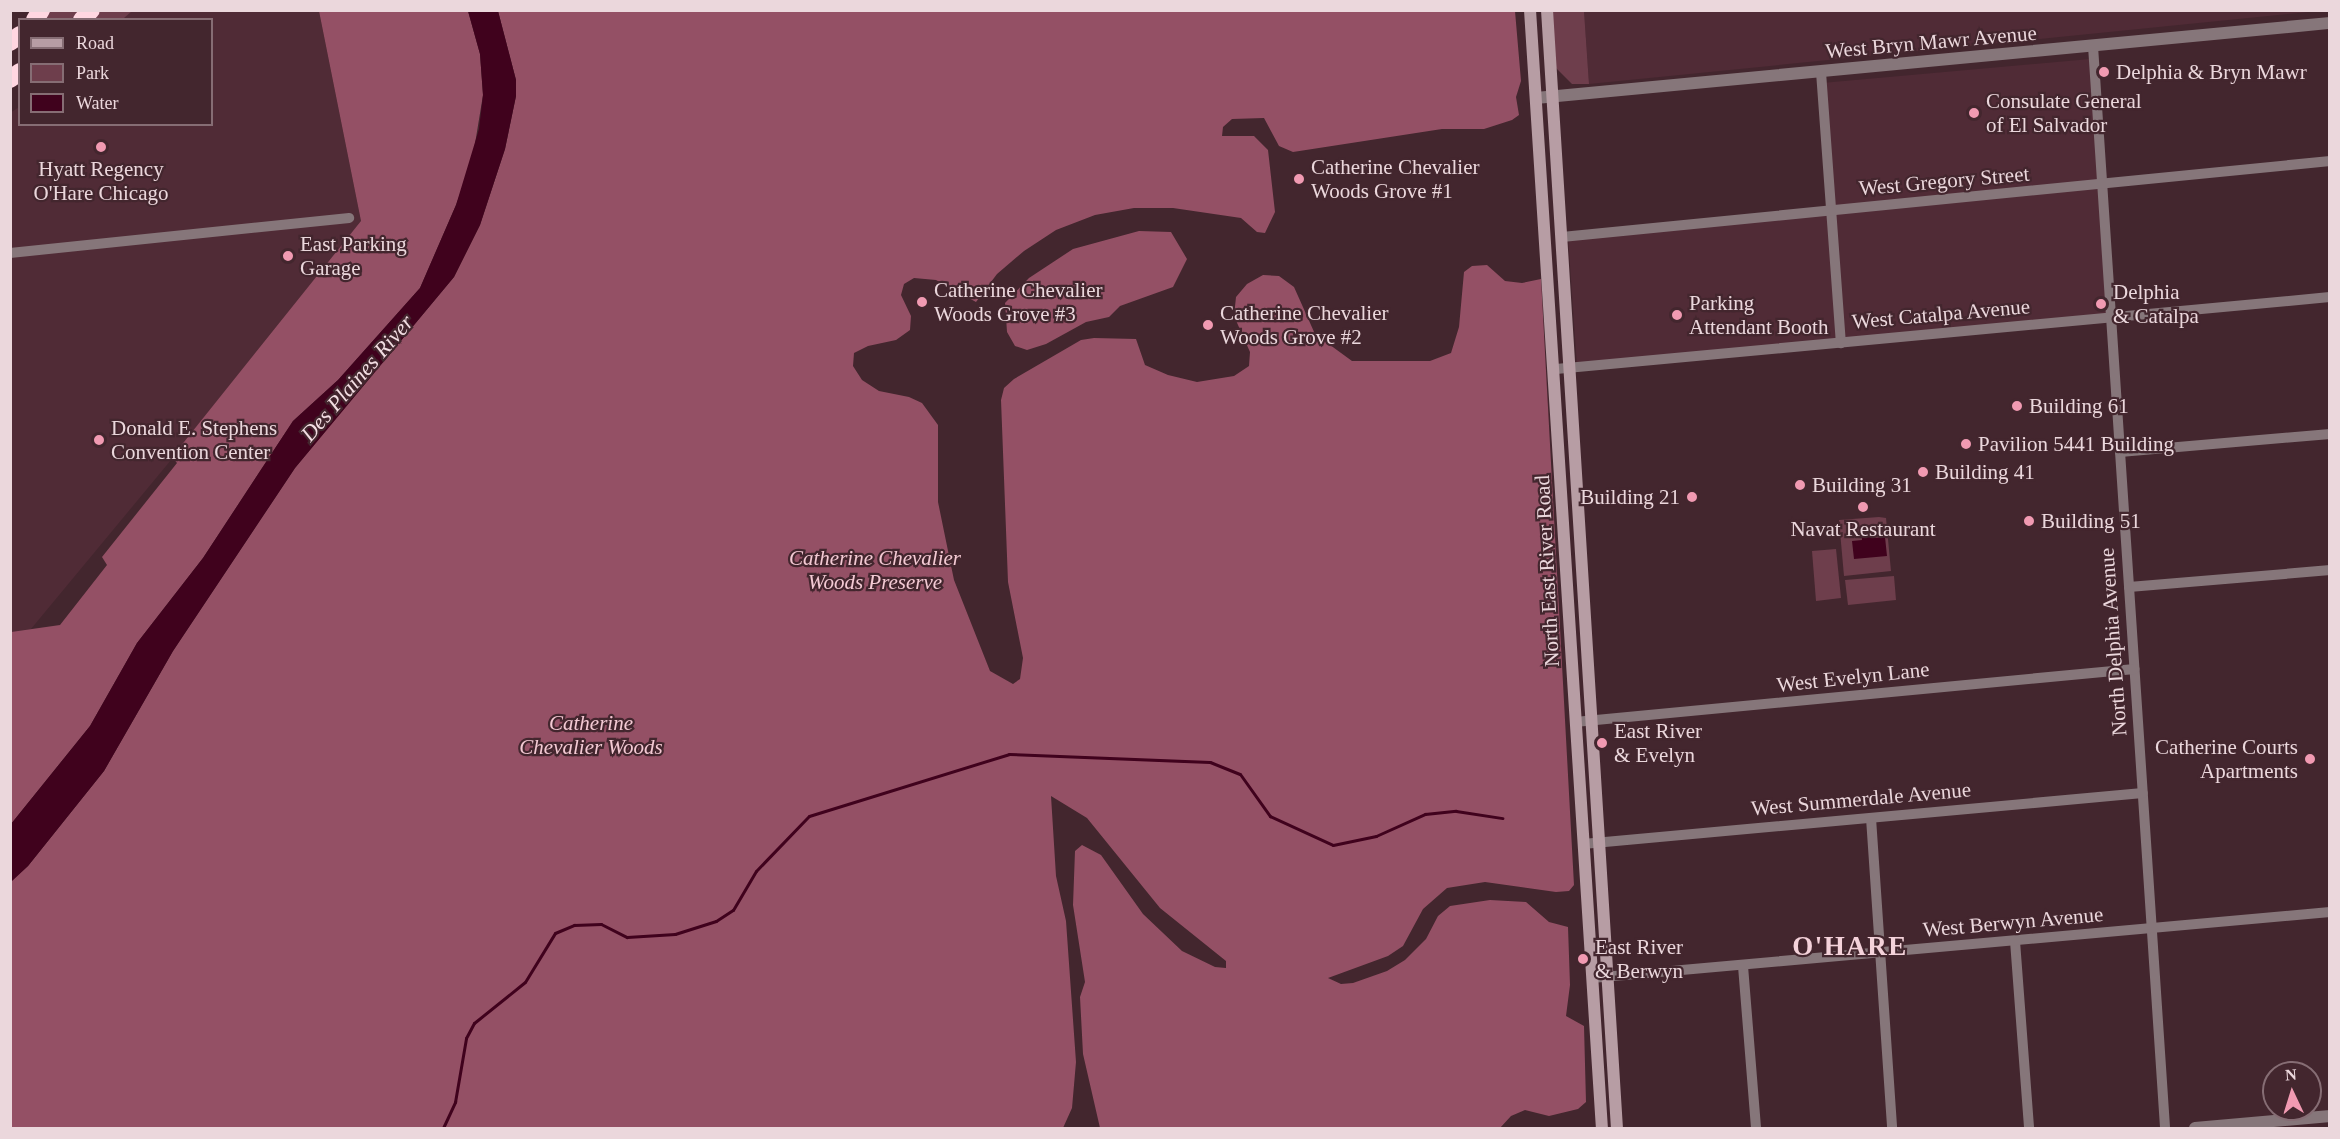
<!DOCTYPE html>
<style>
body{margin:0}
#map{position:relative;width:2340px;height:1139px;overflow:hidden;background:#43262e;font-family:Georgia,serif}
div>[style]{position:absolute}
.built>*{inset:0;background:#502b36}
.green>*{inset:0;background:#6e3e4c}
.forest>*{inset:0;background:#945065}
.water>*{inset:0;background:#40021d}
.stream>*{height:3px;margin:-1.5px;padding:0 1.5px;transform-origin:1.5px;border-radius:1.5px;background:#40021d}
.minor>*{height:10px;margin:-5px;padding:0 5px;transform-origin:5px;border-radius:5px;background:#86767a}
.tertiary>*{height:12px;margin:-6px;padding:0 6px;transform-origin:6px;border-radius:6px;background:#86767a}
.secondary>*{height:12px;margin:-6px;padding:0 6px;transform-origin:6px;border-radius:6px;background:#b79da4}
.motorway>*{height:18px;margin:-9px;padding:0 9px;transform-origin:9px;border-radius:9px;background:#ffd7e1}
.dots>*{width:16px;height:16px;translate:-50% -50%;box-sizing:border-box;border:3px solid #43262e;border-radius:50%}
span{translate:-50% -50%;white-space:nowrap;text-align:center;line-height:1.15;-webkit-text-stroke:4.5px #43262e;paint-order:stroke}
.street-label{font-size:21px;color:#ebd7dc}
.poi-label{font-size:21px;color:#ebd7dc}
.left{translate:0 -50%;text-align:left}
.right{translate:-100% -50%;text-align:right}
.park-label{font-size:21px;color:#f4cad4;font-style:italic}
.water-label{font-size:22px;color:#f3dee3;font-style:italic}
.district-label{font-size:27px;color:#f4d2da;font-weight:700;letter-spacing:1.5px}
.frame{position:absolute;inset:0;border:12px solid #ebd7dc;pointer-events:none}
.legend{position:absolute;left:18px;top:18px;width:195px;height:108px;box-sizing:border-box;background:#43262e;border:2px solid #866d74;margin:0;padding:8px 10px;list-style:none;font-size:18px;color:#ebd7dc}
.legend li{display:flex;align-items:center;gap:12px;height:30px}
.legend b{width:30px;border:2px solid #866d74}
.north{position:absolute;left:2262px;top:1061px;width:60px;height:60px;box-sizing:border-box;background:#43262e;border:2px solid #866d74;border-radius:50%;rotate:356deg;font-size:16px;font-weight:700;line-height:24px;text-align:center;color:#ebd7dc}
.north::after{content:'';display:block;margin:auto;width:21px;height:27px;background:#f19ab2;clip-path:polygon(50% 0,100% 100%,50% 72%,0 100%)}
</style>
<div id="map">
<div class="built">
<i style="clip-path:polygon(132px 10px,319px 11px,361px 221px,369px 221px,31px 629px,11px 632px,10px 113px,19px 107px,20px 124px,212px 124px,212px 20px,123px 19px)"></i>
<i style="clip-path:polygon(2329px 10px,1589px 84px,1584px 11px)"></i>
<i style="clip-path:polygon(2090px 59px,2111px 316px,1577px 366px,1568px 236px,1832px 212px,1822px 83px)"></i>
</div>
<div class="green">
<i style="clip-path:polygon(46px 11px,81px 11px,71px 19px,40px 20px)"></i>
<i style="clip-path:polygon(100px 11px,132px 11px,123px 19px,90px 20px)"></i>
<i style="clip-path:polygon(1552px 11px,1584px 11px,1589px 84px,1572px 84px,1556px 68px)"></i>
<i style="clip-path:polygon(1879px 517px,1886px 518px,1891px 571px,1844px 576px,1839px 520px)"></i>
<i style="clip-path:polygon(1836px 549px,1841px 598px,1816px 601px,1812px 551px)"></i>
<i style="clip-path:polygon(1894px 576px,1896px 600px,1848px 605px,1845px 580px)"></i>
</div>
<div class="forest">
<i style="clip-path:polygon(319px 11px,468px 11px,480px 54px,483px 95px,472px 162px,456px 205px,420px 288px,338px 380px,293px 421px,203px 558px,137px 643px,90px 726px,11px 824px,11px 632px,60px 625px,107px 565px,102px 557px,177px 463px,172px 457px,361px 221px)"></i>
<i style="clip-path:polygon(498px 11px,1515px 11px,1521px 81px,1516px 97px,1519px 115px,1512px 120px,1484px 129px,1442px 129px,1293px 152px,1279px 146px,1264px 118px,1232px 119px,1223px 127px,1222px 136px,1254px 136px,1268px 150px,1275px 212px,1265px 233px,1257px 232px,1241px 218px,1173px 208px,1134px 208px,1095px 215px,1056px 230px,1024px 251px,997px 274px,976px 302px,936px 280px,914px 278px,904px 284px,901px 295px,911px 316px,910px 330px,896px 340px,868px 346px,854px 353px,853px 366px,862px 380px,879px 391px,909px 397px,922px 403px,938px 425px,938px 502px,954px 580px,990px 671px,1013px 684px,1020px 679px,1023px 658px,1008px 582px,1001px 400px,1004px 388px,1014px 379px,1081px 340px,1094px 338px,1136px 339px,1145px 365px,1168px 375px,1197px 382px,1234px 376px,1249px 366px,1250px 352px,1234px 316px,1236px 297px,1247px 284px,1263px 275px,1279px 276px,1294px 287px,1315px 334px,1352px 361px,1430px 361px,1451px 353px,1459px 327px,1464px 272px,1472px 266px,1487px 265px,1505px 281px,1522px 283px,1541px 279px,1574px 885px,1569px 891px,1556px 892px,1485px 882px,1447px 888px,1423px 909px,1403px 946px,1388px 956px,1328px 978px,1341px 984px,1353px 983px,1387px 971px,1405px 960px,1426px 939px,1438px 916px,1450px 906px,1490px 900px,1526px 902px,1549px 922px,1568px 927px,1570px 985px,1566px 1016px,1584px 1026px,1586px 1102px,1578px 1109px,1549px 1116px,1525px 1110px,1511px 1116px,1500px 1128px,1100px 1128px,1083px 1054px,1080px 997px,1085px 982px,1073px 905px,1075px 851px,1082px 845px,1101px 855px,1143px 914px,1182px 951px,1215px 967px,1226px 968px,1226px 961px,1160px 908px,1087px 818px,1051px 796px,1056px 876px,1066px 921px,1076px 1062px,1072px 1108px,1063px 1128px,11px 1128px,10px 882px,28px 866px,104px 771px,173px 651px,295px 468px,454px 277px,480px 225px,505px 149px,516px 96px,516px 80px)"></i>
<i style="clip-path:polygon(1139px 231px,1171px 232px,1187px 259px,1173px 287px,1120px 306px,1109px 317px,1086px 322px,1046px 344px,1027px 350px,1015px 346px,1007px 332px,1005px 303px,1029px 278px,1073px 249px)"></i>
</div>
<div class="water">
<i style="clip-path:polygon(468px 11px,498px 11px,516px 80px,516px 96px,505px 149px,480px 225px,454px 277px,295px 468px,173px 651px,104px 771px,28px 866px,11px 882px,11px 824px,90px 726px,137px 643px,203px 558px,293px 421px,338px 380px,420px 288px,456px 205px,479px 129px,483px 95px,480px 54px)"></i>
<i style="clip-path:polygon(1874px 526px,1875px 538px,1885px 537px,1887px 556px,1854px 559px,1852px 541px,1862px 540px,1861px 527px)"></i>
</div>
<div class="stream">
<i style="left:443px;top:1128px;width:29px;rotate:-65deg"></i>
<i style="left:455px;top:1102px;width:65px;rotate:-80.2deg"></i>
<i style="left:466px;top:1038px;width:17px;rotate:-62deg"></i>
<i style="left:474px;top:1023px;width:65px;rotate:-38.8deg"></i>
<i style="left:525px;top:982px;width:57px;rotate:-58.5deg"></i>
<i style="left:555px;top:933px;width:21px;rotate:-23deg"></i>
<i style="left:574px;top:925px;width:27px;rotate:-2deg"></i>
<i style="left:601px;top:924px;width:29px;rotate:27deg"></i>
<i style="left:627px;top:937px;width:48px;rotate:-3.6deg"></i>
<i style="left:675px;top:934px;width:43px;rotate:-17.6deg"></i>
<i style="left:716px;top:921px;width:20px;rotate:-33deg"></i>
<i style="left:733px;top:910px;width:45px;rotate:-59.5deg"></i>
<i style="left:756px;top:871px;width:76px;rotate:-46.1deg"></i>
<i style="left:809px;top:816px;width:209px;rotate:-17.2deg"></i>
<i style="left:1009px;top:754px;width:201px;rotate:2.3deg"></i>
<i style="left:1210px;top:762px;width:32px;rotate:22deg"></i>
<i style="left:1240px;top:774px;width:52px;rotate:54.5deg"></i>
<i style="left:1270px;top:816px;width:69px;rotate:24.7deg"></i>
<i style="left:1333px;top:845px;width:44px;rotate:-11.8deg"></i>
<i style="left:1376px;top:836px;width:54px;rotate:-24.2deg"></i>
<i style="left:1425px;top:814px;width:31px;rotate:-6deg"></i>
<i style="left:1456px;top:811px;width:47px;rotate:8.7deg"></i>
</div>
<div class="minor">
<i style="left:2093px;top:46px;width:1084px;rotate:86.19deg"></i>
<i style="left:1821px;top:72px;width:272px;rotate:85.8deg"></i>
<i style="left:1562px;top:237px;width:772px;rotate:-5.65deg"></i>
<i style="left:10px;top:253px;width:341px;rotate:-5.9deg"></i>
<i style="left:1556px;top:369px;width:777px;rotate:-5.31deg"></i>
<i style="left:2120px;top:452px;width:211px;rotate:-4.9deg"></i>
<i style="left:2129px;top:587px;width:202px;rotate:-4.8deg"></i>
<i style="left:1575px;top:722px;width:562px;rotate:-5.42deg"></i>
<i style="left:1871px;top:818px;width:311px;rotate:86.1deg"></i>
<i style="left:1583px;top:844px;width:562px;rotate:-5.2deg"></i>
<i style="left:2015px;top:941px;width:188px;rotate:85.7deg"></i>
<i style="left:1743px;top:966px;width:163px;rotate:85.4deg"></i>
<i style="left:1592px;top:978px;width:741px;rotate:-5.11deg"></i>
</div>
<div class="tertiary">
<i style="left:1536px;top:98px;width:798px;rotate:-5.4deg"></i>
<i style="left:2195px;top:1128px;width:136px;rotate:-5.1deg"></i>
</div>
<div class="secondary">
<i style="left:1530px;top:10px;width:1120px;rotate:86.32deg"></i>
<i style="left:1547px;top:10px;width:1120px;rotate:86.42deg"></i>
</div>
<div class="motorway">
<i style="left:35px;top:20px;width:12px;rotate:-59deg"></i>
<i style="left:82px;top:20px;width:13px;rotate:-48deg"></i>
<i style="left:10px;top:42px;width:12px;rotate:-35deg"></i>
<i style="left:10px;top:79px;width:12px;rotate:-35deg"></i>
</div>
<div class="dots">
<i style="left:2104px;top:72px;background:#f19ab2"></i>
<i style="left:1974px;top:113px;background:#f19ab2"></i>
<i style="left:101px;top:147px;background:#f19ab2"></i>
<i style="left:1299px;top:179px;background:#f19ab2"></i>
<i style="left:288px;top:256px;background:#f19ab2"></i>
<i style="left:922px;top:302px;background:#f19ab2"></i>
<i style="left:2101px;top:304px;background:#f19ab2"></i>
<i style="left:1677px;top:315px;background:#f19ab2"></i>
<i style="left:1208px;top:325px;background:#f19ab2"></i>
<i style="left:2017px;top:406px;background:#f19ab2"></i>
<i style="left:99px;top:440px;background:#f19ab2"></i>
<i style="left:1966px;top:444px;background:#f19ab2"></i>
<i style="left:1923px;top:472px;background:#f19ab2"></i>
<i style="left:1800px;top:485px;background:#f19ab2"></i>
<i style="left:1692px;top:497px;background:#f19ab2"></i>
<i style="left:1863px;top:507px;background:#f19ab2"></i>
<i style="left:2029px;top:521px;background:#f19ab2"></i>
<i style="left:1602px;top:743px;background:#f19ab2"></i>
<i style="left:2310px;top:759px;background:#f19ab2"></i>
<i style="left:1583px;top:959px;background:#f19ab2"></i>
</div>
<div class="street-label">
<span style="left:1931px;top:42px;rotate:-5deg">West Bryn Mawr Avenue</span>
<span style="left:1944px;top:181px;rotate:-5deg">West Gregory Street</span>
<span style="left:1941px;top:314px;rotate:-5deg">West Catalpa Avenue</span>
<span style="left:1547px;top:571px;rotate:-93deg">North East River Road</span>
<span style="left:2113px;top:642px;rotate:-94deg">North Delphia Avenue</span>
<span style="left:1853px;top:677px;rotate:-6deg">West Evelyn Lane</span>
<span style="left:1861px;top:799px;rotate:-5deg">West Summerdale Avenue</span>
<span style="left:2013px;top:922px;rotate:-5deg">West Berwyn Avenue</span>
</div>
<div class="poi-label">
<span class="left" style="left:2116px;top:72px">Delphia &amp; Bryn Mawr</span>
<span class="left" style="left:1986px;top:113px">Consulate General<br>of El Salvador</span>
<span class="left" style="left:1311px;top:179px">Catherine Chevalier<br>Woods Grove #1</span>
<span style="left:101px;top:181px">Hyatt Regency<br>O'Hare Chicago</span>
<span class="left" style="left:300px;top:256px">East Parking<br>Garage</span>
<span class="left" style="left:934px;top:302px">Catherine Chevalier<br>Woods Grove #3</span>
<span class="left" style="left:2113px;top:304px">Delphia<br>&amp; Catalpa</span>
<span class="left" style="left:1689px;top:315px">Parking<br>Attendant Booth</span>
<span class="left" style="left:1220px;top:325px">Catherine Chevalier<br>Woods Grove #2</span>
<span class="left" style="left:2029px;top:406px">Building 61</span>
<span class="left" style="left:111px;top:440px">Donald E. Stephens<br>Convention Center</span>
<span class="left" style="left:1978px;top:444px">Pavilion 5441 Building</span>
<span class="left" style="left:1935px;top:472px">Building 41</span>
<span class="left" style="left:1812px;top:485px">Building 31</span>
<span class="right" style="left:1680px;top:497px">Building 21</span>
<span class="left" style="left:2041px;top:521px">Building 51</span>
<span style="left:1863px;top:529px">Navat Restaurant</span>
<span class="left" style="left:1614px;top:743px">East River<br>&amp; Evelyn</span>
<span class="right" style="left:2298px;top:759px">Catherine Courts<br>Apartments</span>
<span class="left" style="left:1595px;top:959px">East River<br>&amp; Berwyn</span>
</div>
<div class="park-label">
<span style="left:875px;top:570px">Catherine Chevalier<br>Woods Preserve</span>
<span style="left:591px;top:735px">Catherine<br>Chevalier Woods</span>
</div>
<div class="water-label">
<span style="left:357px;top:378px;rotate:-49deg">Des Plaines River</span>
</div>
<div class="district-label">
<span style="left:1850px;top:947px">O'HARE</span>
</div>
<div class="frame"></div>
<ul class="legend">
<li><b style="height:8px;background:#b79da4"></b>Road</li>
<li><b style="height:16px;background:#6e3e4c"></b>Park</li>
<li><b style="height:16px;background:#40021d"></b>Water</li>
</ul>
<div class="north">N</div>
</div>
